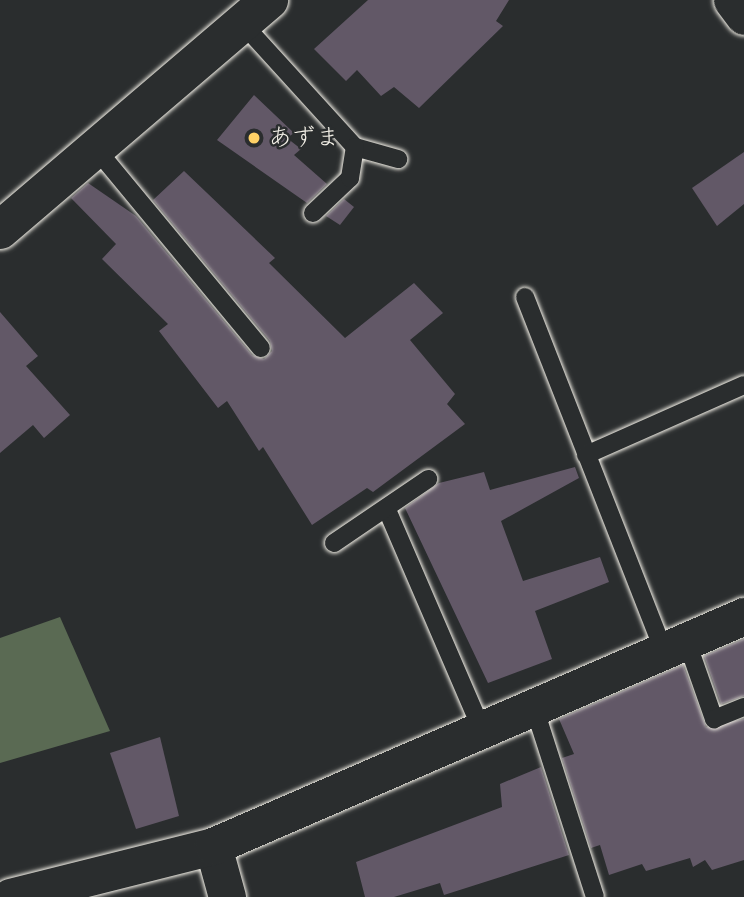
<!DOCTYPE html>
<meta charset="utf-8">
<style>
body{margin:0}
#map{position:relative;width:744px;height:897px;overflow:hidden;background:#2a2d2e;font-family:Caveat,"Klee One",sans-serif}
div>[style]{position:absolute}
.green>*{inset:0;background:#5a6a53}
.building>*{inset:0;background:#625867}
.roads{filter:drop-shadow(0 0 2px #f4f1e8) drop-shadow(0 0 2px #f4f1e8)}
.service>*{height:18px;margin:-9px;padding:0 9px;transform-origin:9px;border-radius:9px;background:#2a2d2e}
.minor>*{height:37px;margin:-18.5px;padding:0 18.5px;transform-origin:18.5px;border-radius:18.5px;background:#2a2d2e}
.tertiary>*{height:38px;margin:-19px;padding:0 19px;transform-origin:19px;border-radius:19px;background:#2a2d2e}
.dots>*{width:19px;height:19px;translate:-50% -50%;box-sizing:border-box;border:4px solid #2a2d2e;border-radius:50%}
span{translate:-50% -50%;white-space:nowrap;text-align:center;line-height:1.15;-webkit-text-stroke:5px #2a2d2e;paint-order:stroke}
.poi-label{font-size:24px;color:#f4f1e8}
.left{translate:0 -50%;text-align:left}
</style>
<div id="map">
<div class="green">
<i style="clip-path:polygon(60px 617px,110px 731px,0 763px,0 638px)"></i>
</div>
<div class="building">
<i style="clip-path:polygon(368px 0,509px 0,496px 21px,503px 26px,419px 108px,394px 87px,381px 96px,357px 70px,346px 81px,314px 49px)"></i>
<i style="clip-path:polygon(254px 95px,294px 133px,287px 138px,301px 149px,294px 155px,327px 184px,307px 203px,217px 140px)"></i>
<i style="clip-path:polygon(744px 152px,744px 204px,717px 226px,692px 188px)"></i>
<i style="clip-path:polygon(184px 171px,275px 258px,269px 263px,345px 338px,414px 283px,443px 313px,410px 340px,455px 394px,447px 404px,465px 424px,373px 492px,367px 488px,312px 525px,263px 447px,259px 451px,227px 401px,218px 408px,159px 331px,168px 324px,102px 259px,116px 244px,71px 198px,88px 183px,136px 216px,252px 355px,264px 359px,272px 351px,270px 341px,153px 200px)"></i>
<i style="clip-path:polygon(344px 199px,354px 207px,340px 225px,326px 216px)"></i>
<i style="clip-path:polygon(0 312px,38px 356px,26px 366px,70px 415px,44px 438px,33px 425px,0 453px)"></i>
<i style="clip-path:polygon(575px 467px,579px 478px,501px 521px,523px 581px,600px 557px,609px 582px,535px 611px,552px 659px,488px 683px,405px 508px,439px 483px,484px 472px,490px 490px)"></i>
<i style="clip-path:polygon(744px 639px,744px 696px,721px 704px,704px 656px)"></i>
<i style="clip-path:polygon(683px 665px,706px 727px,744px 719px,744px 860px,712px 870px,705px 860px,693px 867px,690px 858px,646px 871px,642px 864px,609px 875px,600px 845px,591px 848px,562px 758px,574px 754px,559px 719px)"></i>
<i style="clip-path:polygon(160px 737px,179px 816px,136px 829px,110px 753px)"></i>
<i style="clip-path:polygon(541px 767px,569px 855px,444px 895px,440px 883px,394px 897px,365px 897px,356px 862px,502px 807px,500px 784px)"></i>
</div>
<div class="roads">
<div class="service">
<i style="left:243px;top:24px;width:166px;rotate:47.7deg"></i>
<i style="left:355px;top:147px;width:45px;rotate:15.6deg"></i>
<i style="left:97px;top:150px;width:257px;rotate:50.4deg"></i>
<i style="left:313px;top:213px;width:51px;rotate:-43.4deg"></i>
<i style="left:350px;top:178px;width:31px;rotate:-81deg"></i>
<i style="left:525px;top:297px;width:378px;rotate:68.6deg"></i>
<i style="left:586px;top:455px;width:173px;rotate:-23.9deg"></i>
<i style="left:388px;top:512px;width:237px;rotate:66.7deg"></i>
<i style="left:334px;top:543px;width:114px;rotate:-34.2deg"></i>
<i style="left:687px;top:642px;width:82px;rotate:70.7deg"></i>
<i style="left:714px;top:719px;width:32px;rotate:-22deg"></i>
<i style="left:535px;top:710px;width:196px;rotate:72.2deg"></i>
</div>
<div class="minor">
<i style="left:732px;top:0;width:20px;rotate:53deg"></i>
<i style="left:213px;top:846px;width:53px;rotate:74.6deg"></i>
<i style="left:10px;top:897px;width:209px;rotate:-14.1deg"></i>
<i style="left:213px;top:846px;width:579px;rotate:-23.42deg"></i>
</div>
<div class="tertiary">
<i style="left:0;top:230px;width:354px;rotate:-40.5deg"></i>
</div>
</div>
<div class="dots">
<i style="left:254px;top:138px;background:#ffd166"></i>
</div>
<div class="poi-label">
<span class="left" style="left:268px;top:138px">あずま</span>
</div>
</div>
